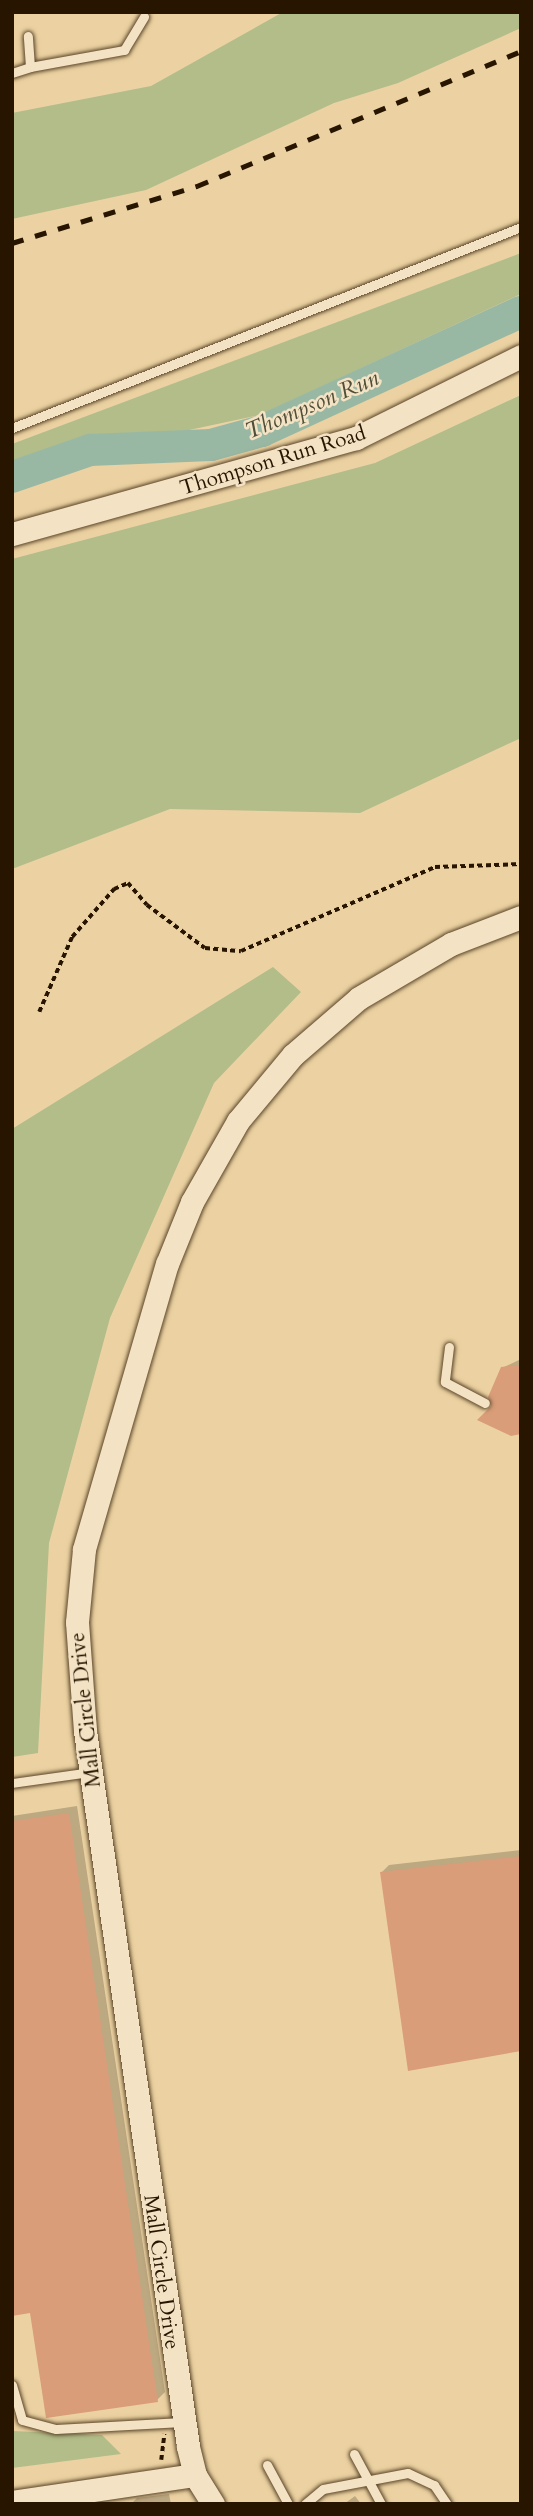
<!DOCTYPE html>
<style>
body{margin:0}
#map{position:relative;width:533px;height:2516px;overflow:hidden;background:#ecd2a2;font-family:Cardo,serif}
div>[style]{position:absolute}
.green>*{inset:0;background:#b2bd89}
.shadow>*{inset:0;background:#0003}
.river>*{height:32px;margin:-16px;padding:0 16px;transform-origin:16px;border-radius:16px;background:#99b8a4}
.building>*{inset:0;background:#d99d79}
.path>*{height:3.5px;margin-top:-1.75px;transform-origin:0;background:repeating-linear-gradient(90deg,#281500 0 5px,transparent 0 8.5px)}
.roads{filter:drop-shadow(0 0 2px #594428) drop-shadow(0 0 2px #594428)}
.service>*{height:9px;margin:-4.5px;padding:0 4.5px;transform-origin:4.5px;border-radius:4.5px;background:#f3e2c3}
.tertiary>*{height:23px;margin:-11.5px;padding:0 11.5px;transform-origin:11.5px;border-radius:11.5px;background:#f3e2c3}
.rail>*{height:5px;margin-top:-2.5px;transform-origin:0;background:repeating-linear-gradient(90deg,#281500 0 12px,transparent 0 24px)}
span{translate:-50% -50%;white-space:nowrap;text-align:center;line-height:1.15;-webkit-text-stroke:5px #f3e2c3;paint-order:stroke}
.street-label{font-size:21px;color:#281500}
.water-label{font-size:23px;color:#504e39;font-style:italic}
.frame{position:absolute;inset:0;border:14px solid #281500;pointer-events:none}
</style>
<div id="map">
<div class="green">
<i style="clip-path:polygon(283px 12px,521px 12px,521px 28px,398px 83px,334px 103px,146px 190px,12px 219px,12px 113px,151px 86px)"></i>
<i style="clip-path:polygon(521px 253px,521px 294px,260px 415px,175px 433px,94px 435px,12px 463px,12px 444px)"></i>
<i style="clip-path:polygon(521px 395px,521px 738px,360px 813px,170px 809px,12px 869px,12px 559px,375px 463px)"></i>
<i style="clip-path:polygon(273px 967px,301px 992px,214px 1083px,110px 1318px,49px 1543px,38px 1753px,12px 1757px,12px 1129px)"></i>
<i style="clip-path:polygon(12px 2431px,102px 2435px,121px 2454px,12px 2468px)"></i>
</div>
<div class="shadow">
<i style="clip-path:polygon(521px 1359px,521px 1432px,493px 1406px,502px 1368px)"></i>
<i style="clip-path:polygon(77px 1806px,165px 2392px,157px 2400px,32px 2311px,12px 2314px,12px 1816px)"></i>
<i style="clip-path:polygon(521px 1850px,521px 2050px,381px 1873px,389px 1865px)"></i>
<i style="clip-path:polygon(169px 2494px,171px 2504px,131px 2504px,137px 2498px)"></i>
<i style="clip-path:polygon(355px 2496px,361px 2504px,344px 2504px)"></i>
</div>
<div class="river">
<i style="left:12px;top:477px;width:83px;rotate:-19.1deg"></i>
<i style="left:90px;top:450px;width:121px;rotate:-2.4deg"></i>
<i style="left:211px;top:445px;width:53px;rotate:-15.4deg"></i>
<i style="left:262px;top:431px;width:285px;rotate:-24.7deg"></i>
</div>
<div class="building">
<i style="clip-path:polygon(521px 1365px,521px 1434px,511px 1436px,477px 1420px,491px 1406px,488px 1397px,501px 1367px)"></i>
<i style="clip-path:polygon(69px 1813px,158px 2402px,46px 2418px,30px 2313px,12px 2316px,12px 1821px)"></i>
<i style="clip-path:polygon(521px 1856px,521px 2051px,408px 2071px,380px 1872px)"></i>
</div>
<div class="path">
<i style="left:39px;top:1012px;width:82px;rotate:-66.3deg"></i>
<i style="left:72px;top:937px;width:64px;rotate:-48.8deg"></i>
<i style="left:114px;top:889px;width:15px;rotate:-23deg"></i>
<i style="left:128px;top:883px;width:29px;rotate:49deg"></i>
<i style="left:147px;top:905px;width:72px;rotate:36.6deg"></i>
<i style="left:205px;top:948px;width:36px;rotate:5deg"></i>
<i style="left:241px;top:951px;width:211px;rotate:-23.4deg"></i>
<i style="left:435px;top:867px;width:86px;rotate:-2deg"></i>
<i style="left:161px;top:2460px;width:26px;rotate:-83deg"></i>
</div>
<div class="roads">
<div class="service">
<i style="left:30px;top:67px;width:96px;rotate:-10.3deg"></i>
<i style="left:124px;top:50px;width:39px;rotate:-59deg"></i>
<i style="left:12px;top:73px;width:19px;rotate:-18deg"></i>
<i style="left:30px;top:67px;width:31px;rotate:-94deg"></i>
<i style="left:12px;top:428px;width:547px;rotate:-21.55deg"></i>
<i style="left:449px;top:1347px;width:35px;rotate:97deg"></i>
<i style="left:445px;top:1382px;width:45px;rotate:27.7deg"></i>
<i style="left:12px;top:1783px;width:79px;rotate:-8deg"></i>
<i style="left:12px;top:2385px;width:36px;rotate:74deg"></i>
<i style="left:22px;top:2420px;width:35px;rotate:15deg"></i>
<i style="left:56px;top:2429px;width:126px;rotate:-3.2deg"></i>
<i style="left:354px;top:2454px;width:57px;rotate:61.6deg"></i>
<i style="left:267px;top:2465px;width:44px;rotate:61.7deg"></i>
<i style="left:305px;top:2504px;width:23px;rotate:-40deg"></i>
<i style="left:323px;top:2489px;width:86px;rotate:-10.7deg"></i>
<i style="left:408px;top:2473px;width:29px;rotate:25deg"></i>
<i style="left:434px;top:2485px;width:23px;rotate:56deg"></i>
</div>
<div class="tertiary">
<i style="left:12px;top:534px;width:357px;rotate:-15.6deg"></i>
<i style="left:356px;top:438px;width:184px;rotate:-26.4deg"></i>
<i style="left:12px;top:2502px;width:185px;rotate:-8.4deg"></i>
<i style="left:213px;top:2504px;width:34px;rotate:-122deg"></i>
<i style="left:195px;top:2475px;width:30px;rotate:-104deg"></i>
<i style="left:188px;top:2446px;width:722px;rotate:-98.2deg"></i>
<i style="left:85px;top:1731px;width:109px;rotate:-94.2deg"></i>
<i style="left:77px;top:1622px;width:73px;rotate:-84.5deg"></i>
<i style="left:84px;top:1549px;width:297px;rotate:-73.8deg"></i>
<i style="left:167px;top:1264px;width:67px;rotate:-68deg"></i>
<i style="left:192px;top:1202px;width:93px;rotate:-60.4deg"></i>
<i style="left:238px;top:1121px;width:86px;rotate:-50.2deg"></i>
<i style="left:293px;top:1055px;width:87px;rotate:-40.8deg"></i>
<i style="left:359px;top:998px;width:107px;rotate:-30.4deg"></i>
<i style="left:451px;top:944px;width:75px;rotate:-21.1deg"></i>
</div>
</div>
<div class="rail">
<i style="left:12px;top:243px;width:194px;rotate:-17.1deg"></i>
<i style="left:197px;top:186px;width:351px;rotate:-22.6deg"></i>
</div>
<div class="street-label">
<span style="left:273px;top:461px;rotate:-17deg">Thompson Run Road</span>
<span style="left:86px;top:1710px;rotate:-96deg">Mall Circle Drive</span>
<span style="left:161px;top:2272px;rotate:82deg">Mall Circle Drive</span>
</div>
<div class="water-label">
<span style="left:312px;top:405px;rotate:-23deg">Thompson Run</span>
</div>
<div class="frame"></div>
</div>
